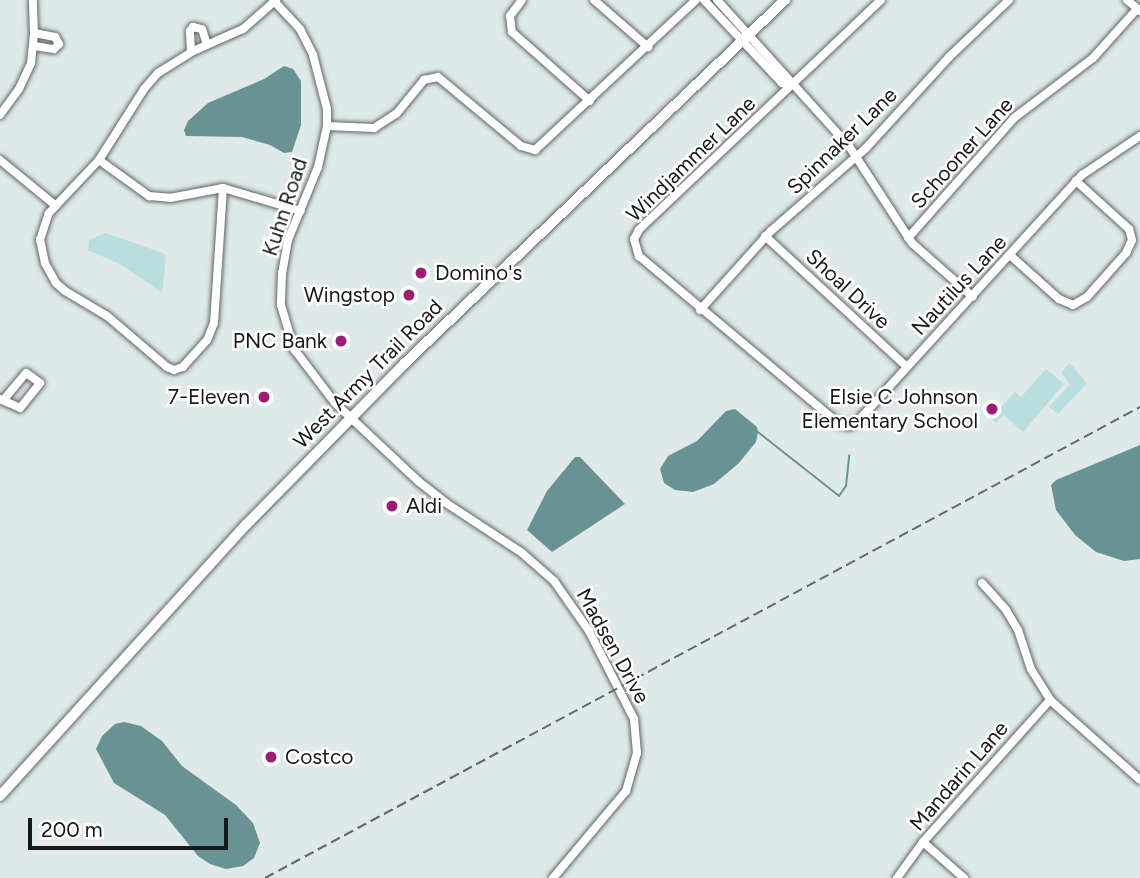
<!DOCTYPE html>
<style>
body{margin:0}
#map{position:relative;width:1140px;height:878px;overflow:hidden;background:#dfe9e9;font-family:Figtree,sans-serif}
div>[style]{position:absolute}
.green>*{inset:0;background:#b9dedd}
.water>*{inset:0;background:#699393}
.stream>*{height:2px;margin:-1px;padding:0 1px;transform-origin:1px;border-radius:1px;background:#699393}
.roads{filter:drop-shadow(0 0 2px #5e6666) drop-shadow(0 0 2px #5e6666)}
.minor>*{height:8px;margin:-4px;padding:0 4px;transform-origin:4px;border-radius:4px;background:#fff}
.major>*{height:10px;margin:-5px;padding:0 5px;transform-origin:5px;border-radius:5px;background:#fff}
.rail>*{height:2px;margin-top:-1px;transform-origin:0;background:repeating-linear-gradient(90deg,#656b6b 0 10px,transparent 0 15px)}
.dots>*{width:19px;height:19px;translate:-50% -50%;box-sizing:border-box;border:4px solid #fff;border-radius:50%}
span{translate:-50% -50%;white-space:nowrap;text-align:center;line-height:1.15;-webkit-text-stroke:5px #fff;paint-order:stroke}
.street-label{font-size:21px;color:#161919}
.poi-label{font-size:21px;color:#161919}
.left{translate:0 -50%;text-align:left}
.right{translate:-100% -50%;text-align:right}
.scale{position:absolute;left:28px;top:818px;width:200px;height:32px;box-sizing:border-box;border:4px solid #161919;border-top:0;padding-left:9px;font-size:21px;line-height:24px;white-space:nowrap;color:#161919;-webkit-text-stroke:5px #fff;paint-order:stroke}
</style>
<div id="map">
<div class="green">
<i style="clip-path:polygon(106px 233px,163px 253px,166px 258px,162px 293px,122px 265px,88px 250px,89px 240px)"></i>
<i style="clip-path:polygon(1070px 363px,1087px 383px,1058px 414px,1049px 407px,1070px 384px,1061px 373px)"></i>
<i style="clip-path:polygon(1046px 369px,1064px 384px,1023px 432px,1004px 415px,996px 423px,991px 418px,1015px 392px,1021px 397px)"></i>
</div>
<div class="water">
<i style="clip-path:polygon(284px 66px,293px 69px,301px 81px,301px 125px,292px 152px,284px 153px,270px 145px,242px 137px,186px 136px,184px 130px,188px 121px,208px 103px,264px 79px)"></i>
<i style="clip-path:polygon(735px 409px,757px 427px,758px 432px,756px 442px,739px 463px,714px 484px,693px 492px,675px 490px,664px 483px,660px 469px,668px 456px,697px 441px,726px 411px)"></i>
<i style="clip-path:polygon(1140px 445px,1140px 559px,1124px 561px,1096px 552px,1075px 535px,1056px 510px,1051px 485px,1056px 480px)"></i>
<i style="clip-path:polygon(575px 457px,580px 457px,625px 504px,552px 552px,527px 530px,547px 491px)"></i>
<i style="clip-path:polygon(124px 722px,141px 726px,162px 741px,182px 766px,236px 805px,253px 823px,260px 843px,254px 858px,243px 866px,226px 869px,210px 864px,198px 856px,165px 815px,114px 783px,96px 749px,102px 736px,115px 724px)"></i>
</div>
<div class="stream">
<i style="left:758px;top:432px;width:103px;rotate:38.3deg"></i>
<i style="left:839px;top:496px;width:12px;rotate:-55deg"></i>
<i style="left:846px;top:486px;width:31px;rotate:-84deg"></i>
</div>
<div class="roads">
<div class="minor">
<i style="left:273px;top:0;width:40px;rotate:47deg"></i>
<i style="left:300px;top:29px;width:29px;rotate:63deg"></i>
<i style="left:313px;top:55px;width:56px;rotate:75.5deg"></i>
<i style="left:327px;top:109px;width:17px;rotate:90deg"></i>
<i style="left:327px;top:126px;width:42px;rotate:102.4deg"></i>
<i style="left:318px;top:167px;width:79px;rotate:112.3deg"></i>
<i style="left:288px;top:240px;width:34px;rotate:100deg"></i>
<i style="left:282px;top:273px;width:32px;rotate:92deg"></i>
<i style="left:281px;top:305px;width:46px;rotate:73.5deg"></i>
<i style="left:294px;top:349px;width:68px;rotate:52.8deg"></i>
<i style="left:335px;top:403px;width:114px;rotate:43.2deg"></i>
<i style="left:418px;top:481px;width:36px;rotate:38deg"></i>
<i style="left:446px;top:503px;width:91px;rotate:33.3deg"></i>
<i style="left:522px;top:553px;width:43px;rotate:41.2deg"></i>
<i style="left:554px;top:581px;width:61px;rotate:55deg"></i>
<i style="left:589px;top:631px;width:99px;rotate:62.9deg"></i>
<i style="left:634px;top:719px;width:34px;rotate:85deg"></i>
<i style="left:637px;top:753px;width:40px;rotate:106deg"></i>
<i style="left:626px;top:791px;width:114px;rotate:130deg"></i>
<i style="left:522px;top:0;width:20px;rotate:127deg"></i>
<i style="left:510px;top:16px;width:16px;rotate:83deg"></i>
<i style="left:512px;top:32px;width:104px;rotate:41.5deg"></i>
<i style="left:594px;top:0;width:72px;rotate:41deg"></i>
<i style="left:704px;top:0;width:114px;rotate:46.8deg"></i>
<i style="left:782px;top:83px;width:9px;rotate:13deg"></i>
<i style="left:717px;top:0;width:197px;rotate:47.9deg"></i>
<i style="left:849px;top:146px;width:116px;rotate:57deg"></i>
<i style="left:912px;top:243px;width:81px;rotate:41.5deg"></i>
<i style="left:881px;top:0;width:334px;rotate:136.5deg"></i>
<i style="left:639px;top:230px;width:10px;rotate:119deg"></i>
<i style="left:634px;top:239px;width:18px;rotate:74deg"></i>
<i style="left:639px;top:256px;width:260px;rotate:40deg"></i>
<i style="left:838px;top:423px;width:11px;rotate:15deg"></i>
<i style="left:849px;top:426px;width:10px;rotate:-29deg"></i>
<i style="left:858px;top:421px;width:333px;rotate:-47.7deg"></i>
<i style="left:1082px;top:175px;width:70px;rotate:-33.9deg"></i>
<i style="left:1127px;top:0;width:17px;rotate:40deg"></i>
<i style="left:34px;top:46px;width:20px;rotate:9deg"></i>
<i style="left:54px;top:49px;width:7px;rotate:-45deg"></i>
<i style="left:59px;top:44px;width:8px;rotate:-120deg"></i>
<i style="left:55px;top:37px;width:21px;rotate:-169deg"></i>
<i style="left:191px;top:52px;width:21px;rotate:-93deg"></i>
<i style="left:190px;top:31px;width:5px;rotate:-53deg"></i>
<i style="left:193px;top:27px;width:9px;rotate:13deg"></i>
<i style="left:202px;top:29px;width:16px;rotate:72deg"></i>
<i style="left:0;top:115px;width:32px;rotate:-54deg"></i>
<i style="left:19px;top:89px;width:29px;rotate:-65deg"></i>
<i style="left:31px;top:63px;width:30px;rotate:-84deg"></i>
<i style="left:34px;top:33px;width:33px;rotate:-92deg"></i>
<i style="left:327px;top:126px;width:47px;rotate:2.4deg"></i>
<i style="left:374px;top:128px;width:27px;rotate:-33deg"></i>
<i style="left:397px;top:113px;width:43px;rotate:-50.7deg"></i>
<i style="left:424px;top:80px;width:14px;rotate:-12deg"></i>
<i style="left:438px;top:77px;width:108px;rotate:39.7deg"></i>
<i style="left:521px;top:146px;width:15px;rotate:16deg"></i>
<i style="left:535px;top:150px;width:220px;rotate:-43deg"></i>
<i style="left:0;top:160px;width:72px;rotate:39.4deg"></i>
<i style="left:99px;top:160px;width:62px;rotate:35.8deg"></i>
<i style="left:149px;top:196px;width:21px;rotate:5deg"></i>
<i style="left:170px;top:198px;width:54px;rotate:-10.7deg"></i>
<i style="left:223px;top:188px;width:81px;rotate:16.4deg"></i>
<i style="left:223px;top:188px;width:135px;rotate:93.8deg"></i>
<i style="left:214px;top:323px;width:18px;rotate:112deg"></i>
<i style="left:207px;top:340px;width:36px;rotate:132deg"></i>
<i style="left:183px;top:367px;width:9px;rotate:162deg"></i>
<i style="left:174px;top:370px;width:8px;rotate:-157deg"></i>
<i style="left:167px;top:367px;width:79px;rotate:-139.6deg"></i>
<i style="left:107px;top:316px;width:49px;rotate:-149.2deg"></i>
<i style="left:65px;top:291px;width:12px;rotate:-138deg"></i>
<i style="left:56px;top:283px;width:23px;rotate:-119deg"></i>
<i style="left:45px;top:263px;width:24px;rotate:-102deg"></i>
<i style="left:40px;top:240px;width:28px;rotate:-72deg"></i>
<i style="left:49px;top:213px;width:73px;rotate:-46.7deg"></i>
<i style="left:99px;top:160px;width:84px;rotate:-57.6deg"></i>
<i style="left:144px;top:89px;width:21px;rotate:-49deg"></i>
<i style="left:158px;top:73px;width:39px;rotate:-32deg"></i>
<i style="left:191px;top:52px;width:57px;rotate:-23.9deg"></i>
<i style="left:243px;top:29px;width:44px;rotate:-41.3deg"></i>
<i style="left:765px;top:236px;width:193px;rotate:42.7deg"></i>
<i style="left:908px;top:238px;width:160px;rotate:-48.5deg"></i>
<i style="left:1014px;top:118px;width:99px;rotate:-37.2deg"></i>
<i style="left:1093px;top:58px;width:66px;rotate:-48.1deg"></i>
<i style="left:1011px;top:256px;width:64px;rotate:41.9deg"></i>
<i style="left:1059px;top:299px;width:15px;rotate:23deg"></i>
<i style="left:1073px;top:305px;width:16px;rotate:-30deg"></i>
<i style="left:1087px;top:297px;width:59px;rotate:-48.4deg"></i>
<i style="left:1126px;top:253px;width:14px;rotate:-65deg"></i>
<i style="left:1132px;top:240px;width:11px;rotate:-105deg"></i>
<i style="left:1129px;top:229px;width:72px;rotate:-137.8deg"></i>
<i style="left:700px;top:310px;width:106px;rotate:-48.1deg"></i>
<i style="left:771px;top:231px;width:126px;rotate:-41.1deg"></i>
<i style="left:866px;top:148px;width:123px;rotate:-47.6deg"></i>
<i style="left:949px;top:57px;width:83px;rotate:-43.5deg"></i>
<i style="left:0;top:399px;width:22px;rotate:24deg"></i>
<i style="left:20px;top:408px;width:32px;rotate:-51deg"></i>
<i style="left:40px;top:383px;width:17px;rotate:-144deg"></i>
<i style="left:26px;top:373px;width:35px;rotate:130deg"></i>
<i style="left:982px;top:583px;width:36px;rotate:48deg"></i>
<i style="left:1006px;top:610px;width:23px;rotate:59deg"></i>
<i style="left:1018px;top:630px;width:41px;rotate:71.6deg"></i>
<i style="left:1031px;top:669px;width:36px;rotate:58deg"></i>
<i style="left:1050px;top:700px;width:120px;rotate:41.6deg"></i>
<i style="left:923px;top:842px;width:55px;rotate:41.3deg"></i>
<i style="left:897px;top:878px;width:44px;rotate:-54.2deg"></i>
<i style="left:923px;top:842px;width:191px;rotate:-48.2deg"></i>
</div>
<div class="major">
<i style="left:0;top:796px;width:366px;rotate:-47.8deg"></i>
<i style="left:246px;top:525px;width:227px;rotate:-45.5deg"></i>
<i style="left:405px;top:363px;width:526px;rotate:-43.69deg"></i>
</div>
</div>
<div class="rail">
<i style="left:265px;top:878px;width:994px;rotate:-28.29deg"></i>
</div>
<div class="dots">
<i style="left:421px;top:273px;background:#9c1e73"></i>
<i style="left:409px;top:295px;background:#9c1e73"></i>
<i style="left:341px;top:341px;background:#9c1e73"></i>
<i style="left:264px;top:397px;background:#9c1e73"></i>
<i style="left:992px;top:409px;background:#9c1e73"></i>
<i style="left:392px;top:506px;background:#9c1e73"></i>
<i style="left:271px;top:757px;background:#9c1e73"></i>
</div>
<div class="street-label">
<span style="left:842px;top:141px;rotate:-44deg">Spinnaker Lane</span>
<span style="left:962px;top:153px;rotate:-48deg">Schooner Lane</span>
<span style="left:691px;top:159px;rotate:-44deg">Windjammer Lane</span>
<span style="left:285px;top:207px;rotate:-72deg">Kuhn Road</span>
<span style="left:959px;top:285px;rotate:-47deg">Nautilus Lane</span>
<span style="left:848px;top:289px;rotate:43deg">Shoal Drive</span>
<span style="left:368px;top:374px;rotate:-45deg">West Army Trail Road</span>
<span style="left:613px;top:646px;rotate:61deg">Madsen Drive</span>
<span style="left:959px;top:776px;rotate:-49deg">Mandarin Lane</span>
</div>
<div class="poi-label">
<span class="left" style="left:435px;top:273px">Domino's</span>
<span class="right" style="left:395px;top:295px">Wingstop</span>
<span class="right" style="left:327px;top:341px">PNC Bank</span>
<span class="right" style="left:250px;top:397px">7-Eleven</span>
<span class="right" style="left:978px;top:409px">Elsie C Johnson<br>Elementary School</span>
<span class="left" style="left:406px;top:506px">Aldi</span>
<span class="left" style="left:285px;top:757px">Costco</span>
</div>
<div class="scale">200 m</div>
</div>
